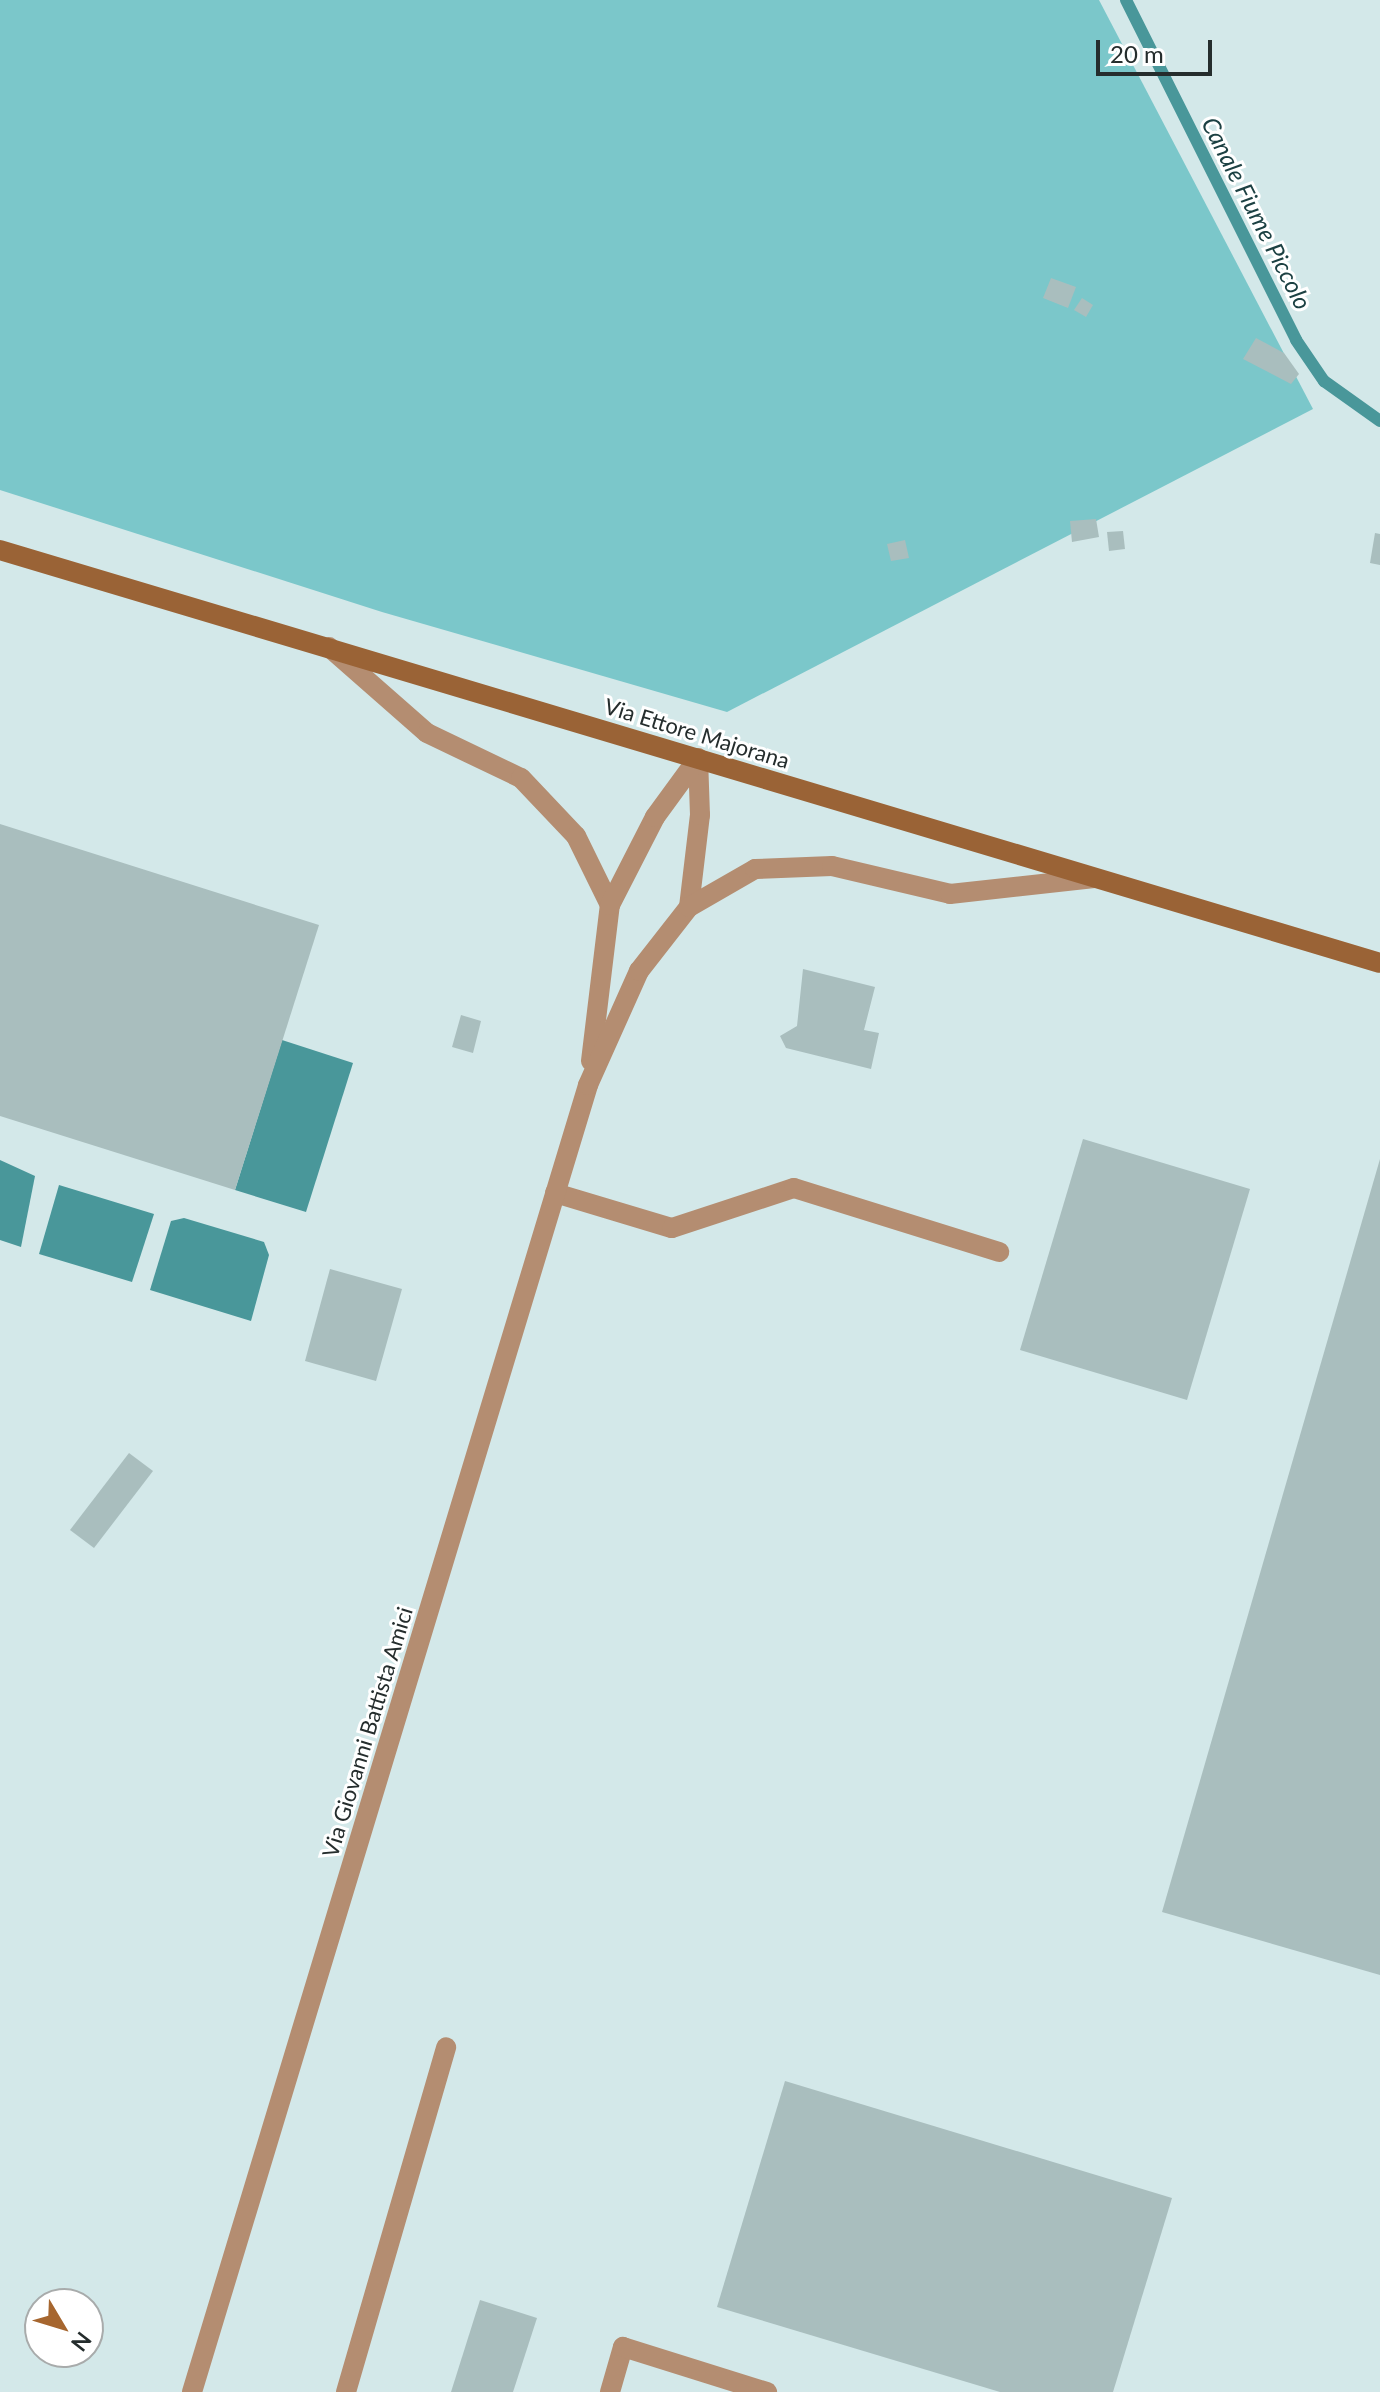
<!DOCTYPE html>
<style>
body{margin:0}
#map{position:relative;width:1380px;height:2392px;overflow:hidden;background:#d3e8e9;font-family:Lato,sans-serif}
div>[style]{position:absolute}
.green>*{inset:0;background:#7bc7ca}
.water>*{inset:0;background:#49979a}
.stream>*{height:12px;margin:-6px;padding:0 6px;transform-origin:6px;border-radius:6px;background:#49979a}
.building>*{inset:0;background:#a9bebe}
.lane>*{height:20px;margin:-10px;padding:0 10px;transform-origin:10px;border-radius:10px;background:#b48d71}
.street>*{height:20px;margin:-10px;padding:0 10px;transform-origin:10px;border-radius:10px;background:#b48d71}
.secondary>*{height:20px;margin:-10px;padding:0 10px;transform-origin:10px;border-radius:10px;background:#9a6336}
span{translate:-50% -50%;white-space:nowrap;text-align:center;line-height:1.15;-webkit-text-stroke:6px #fff;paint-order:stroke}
.street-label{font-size:22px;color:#252d2d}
.water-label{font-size:24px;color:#1c4143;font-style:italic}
.north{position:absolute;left:24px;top:2288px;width:80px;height:80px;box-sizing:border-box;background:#fff;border:2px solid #a8abab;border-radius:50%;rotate:128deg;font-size:22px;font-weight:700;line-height:32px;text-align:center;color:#252d2d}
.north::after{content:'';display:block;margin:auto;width:28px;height:36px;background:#a6662f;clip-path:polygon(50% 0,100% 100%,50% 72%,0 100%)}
.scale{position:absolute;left:1096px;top:40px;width:116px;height:36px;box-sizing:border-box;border:4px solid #252d2d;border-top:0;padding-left:10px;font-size:24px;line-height:28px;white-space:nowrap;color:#252d2d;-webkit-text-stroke:6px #fff;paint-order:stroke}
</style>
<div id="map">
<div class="green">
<i style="clip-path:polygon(0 0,1099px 0,1313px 409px,727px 712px,382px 612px,0 490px)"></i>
</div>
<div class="water">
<i style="clip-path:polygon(282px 1040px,353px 1063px,306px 1212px,235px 1190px)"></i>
<i style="clip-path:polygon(0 1160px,35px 1176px,21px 1247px,0 1240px)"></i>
<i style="clip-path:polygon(59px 1185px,154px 1214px,132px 1282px,39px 1254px)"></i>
<i style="clip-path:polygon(184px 1218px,264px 1242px,269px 1255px,251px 1321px,150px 1290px,171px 1221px)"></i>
</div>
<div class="stream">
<i style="left:1126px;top:0;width:380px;rotate:63.4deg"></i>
<i style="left:1296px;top:340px;width:50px;rotate:55.7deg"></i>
<i style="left:1324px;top:381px;width:69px;rotate:35.5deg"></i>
</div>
<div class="building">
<i style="clip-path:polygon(1051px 278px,1076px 287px,1068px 308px,1043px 298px)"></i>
<i style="clip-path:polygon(1082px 298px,1093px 305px,1086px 317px,1074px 310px)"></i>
<i style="clip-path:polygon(1256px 338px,1284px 353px,1299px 374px,1291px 384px,1243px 359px)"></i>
<i style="clip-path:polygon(1096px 519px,1099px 537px,1072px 542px,1070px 521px)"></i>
<i style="clip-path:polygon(1123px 531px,1125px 549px,1109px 551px,1107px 532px)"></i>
<i style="clip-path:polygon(1375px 533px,1380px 534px,1380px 565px,1370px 563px)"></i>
<i style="clip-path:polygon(905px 540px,909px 558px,891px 561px,887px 544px)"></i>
<i style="clip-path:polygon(0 824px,319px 925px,235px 1190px,0 1116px)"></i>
<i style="clip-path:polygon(803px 969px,875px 987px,864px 1030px,879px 1033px,871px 1069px,786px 1048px,780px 1036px,797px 1026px)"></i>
<i style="clip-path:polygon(461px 1015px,481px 1021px,473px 1053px,452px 1047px)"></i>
<i style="clip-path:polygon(1083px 1139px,1250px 1189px,1187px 1400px,1020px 1350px)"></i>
<i style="clip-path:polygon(1380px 1159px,1380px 1975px,1162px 1912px)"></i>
<i style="clip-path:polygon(330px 1269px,402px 1289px,376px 1381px,305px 1361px)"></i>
<i style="clip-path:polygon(129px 1453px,153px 1471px,94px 1548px,70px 1530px)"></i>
<i style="clip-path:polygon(785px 2081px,1172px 2198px,1113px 2392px,1000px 2392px,717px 2307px)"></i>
<i style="clip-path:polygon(480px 2300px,537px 2318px,513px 2392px,451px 2392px)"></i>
</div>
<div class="lane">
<i style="left:555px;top:1193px;width:122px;rotate:16.7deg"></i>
<i style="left:672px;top:1228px;width:128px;rotate:-18.2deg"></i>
<i style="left:794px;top:1188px;width:215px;rotate:17.3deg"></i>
<i style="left:346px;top:2392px;width:359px;rotate:-73.8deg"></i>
<i style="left:610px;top:2392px;width:47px;rotate:-73.9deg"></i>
<i style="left:623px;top:2347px;width:151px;rotate:17.4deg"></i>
</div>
<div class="street">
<i style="left:329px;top:647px;width:130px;rotate:41.3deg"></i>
<i style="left:427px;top:733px;width:104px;rotate:25.6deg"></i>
<i style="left:521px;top:778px;width:80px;rotate:46.5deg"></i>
<i style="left:576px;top:836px;width:77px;rotate:63.8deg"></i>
<i style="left:689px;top:907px;width:93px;rotate:-83.2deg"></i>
<i style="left:700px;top:815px;width:57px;rotate:-92deg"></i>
<i style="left:591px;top:1061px;width:157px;rotate:-83.1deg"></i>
<i style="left:610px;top:905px;width:99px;rotate:-62.9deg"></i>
<i style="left:655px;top:817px;width:73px;rotate:-53.9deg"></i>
<i style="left:192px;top:2392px;width:1366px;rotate:-73.14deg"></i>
<i style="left:588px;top:1085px;width:125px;rotate:-65.9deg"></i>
<i style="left:639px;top:971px;width:81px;rotate:-52deg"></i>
<i style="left:689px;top:907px;width:76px;rotate:-29.9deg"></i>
<i style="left:755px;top:869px;width:77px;rotate:-2.2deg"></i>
<i style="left:832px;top:866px;width:121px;rotate:13.3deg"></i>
<i style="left:950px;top:894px;width:145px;rotate:-6.3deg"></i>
</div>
<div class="secondary">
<i style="left:0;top:550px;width:1440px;rotate:16.66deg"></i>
</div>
<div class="street-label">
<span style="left:697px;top:733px;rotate:17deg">Via Ettore Majorana</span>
<span style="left:367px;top:1732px;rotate:-73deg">Via Giovanni Battista Amici</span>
</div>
<div class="water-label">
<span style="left:1257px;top:213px;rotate:63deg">Canale Fiume Piccolo</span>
</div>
<div class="north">N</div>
<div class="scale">20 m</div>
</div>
